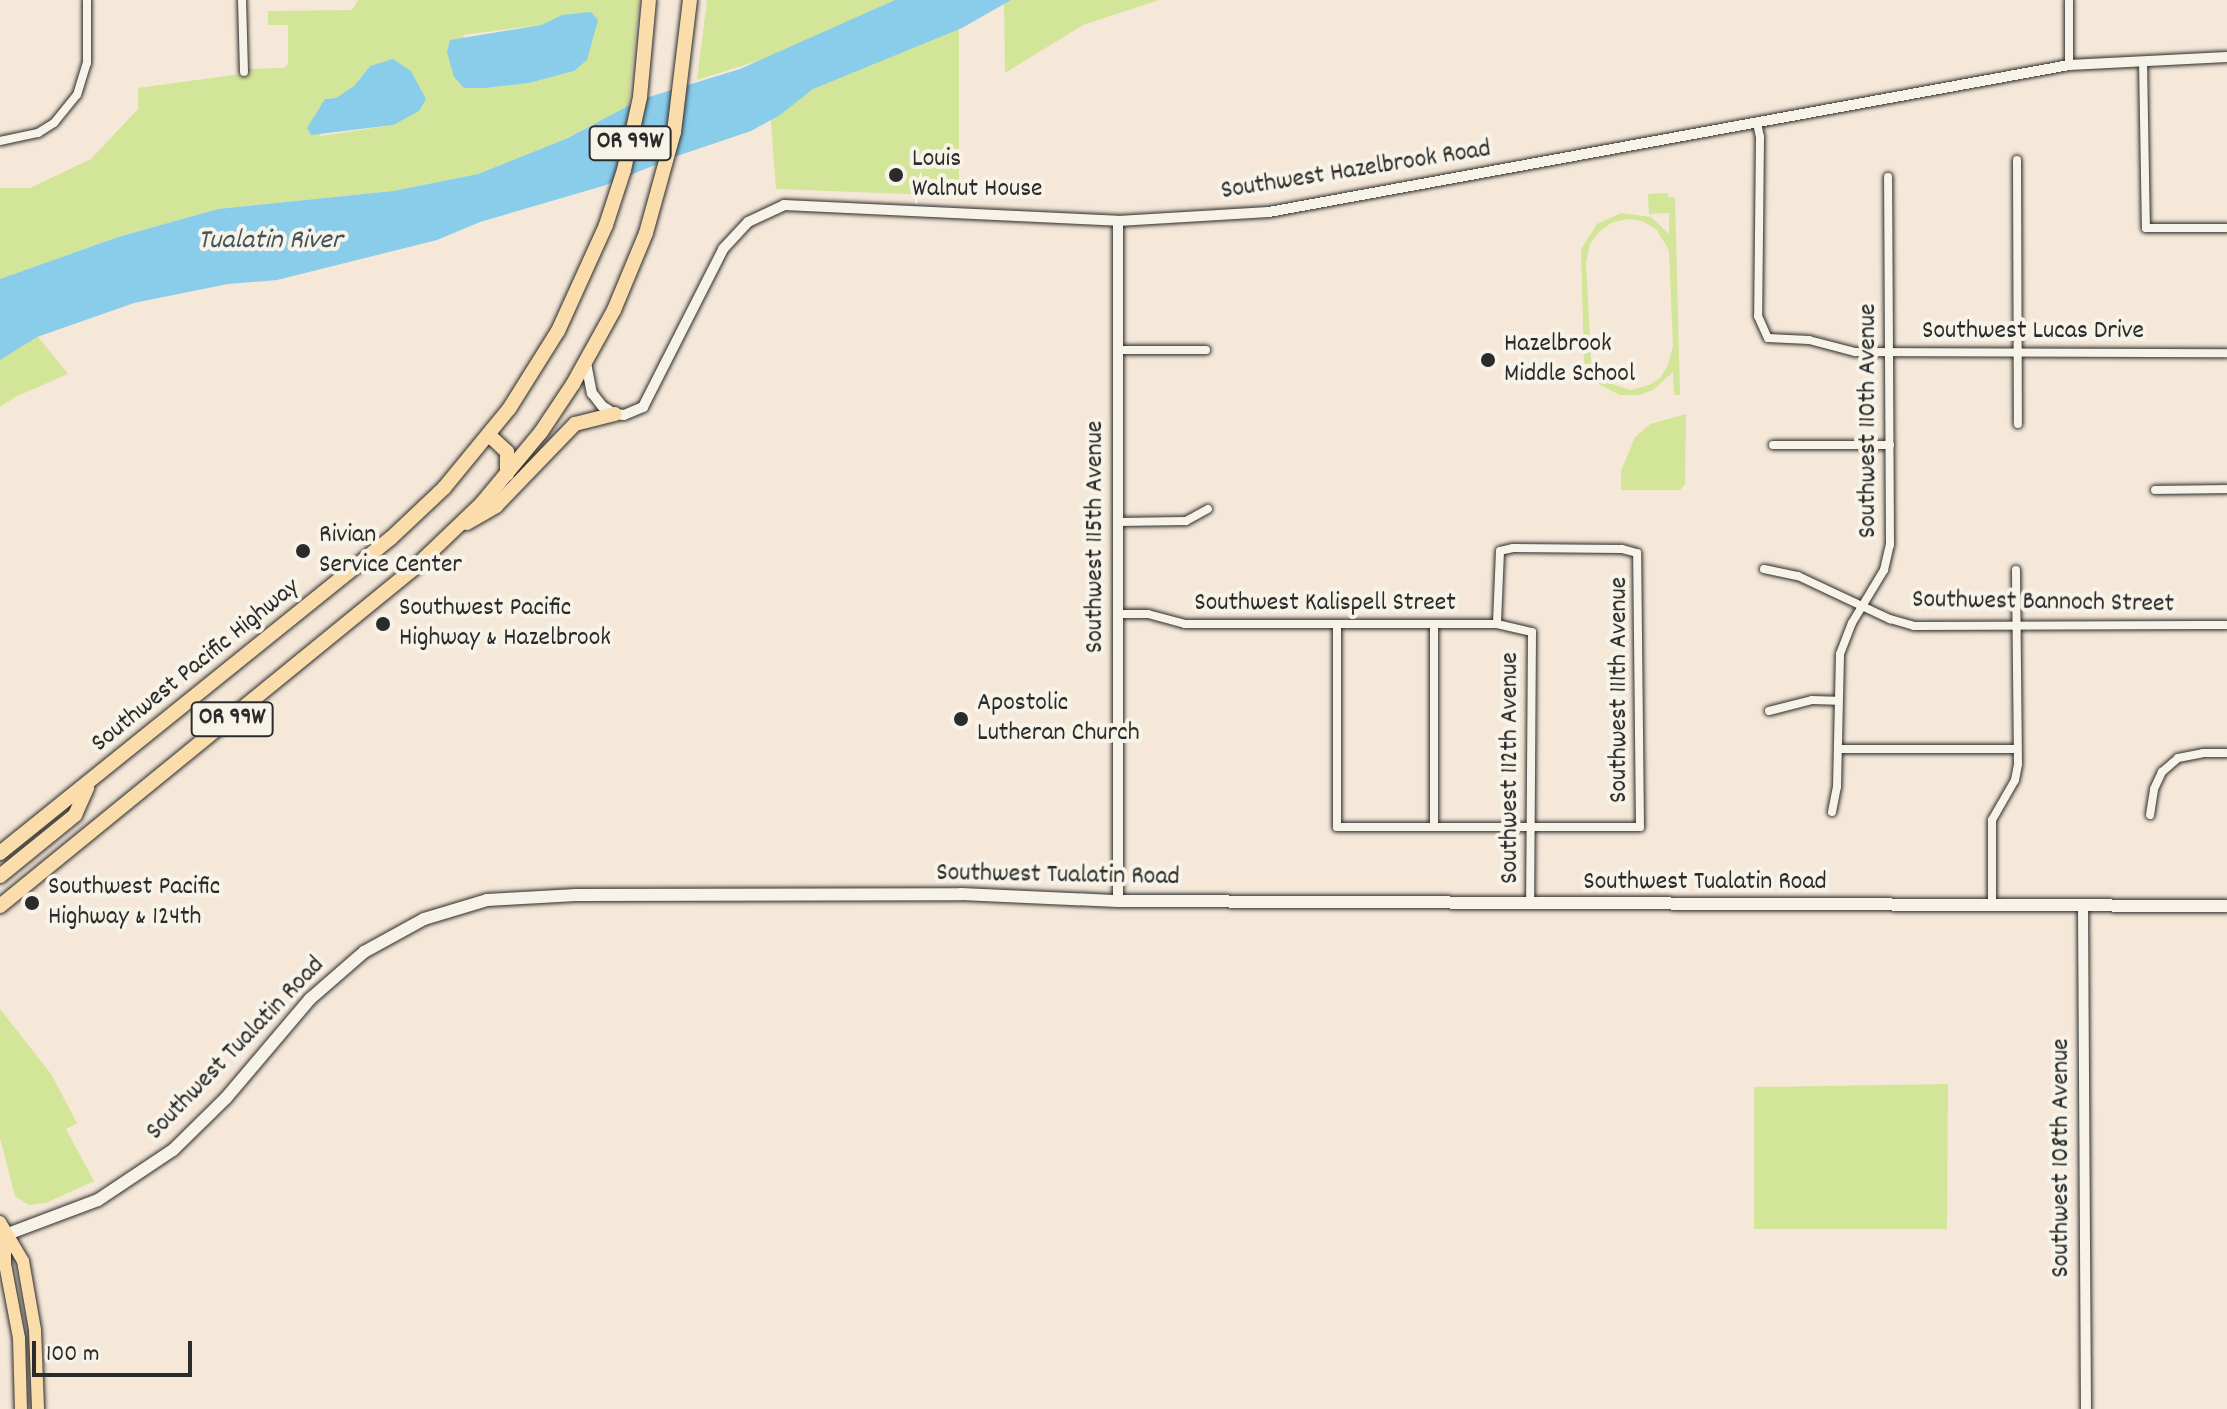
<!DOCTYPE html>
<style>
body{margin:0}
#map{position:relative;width:2227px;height:1409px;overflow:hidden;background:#f5e8d9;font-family:Dekko,sans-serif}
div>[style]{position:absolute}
.green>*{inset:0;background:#d3e598}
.water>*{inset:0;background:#89cdeb}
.roads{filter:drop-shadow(0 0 2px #2b2b2b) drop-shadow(0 0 2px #2b2b2b)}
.minor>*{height:8px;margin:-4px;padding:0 4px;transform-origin:4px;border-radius:4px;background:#f7f3e8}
.tertiary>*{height:10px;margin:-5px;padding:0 5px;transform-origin:5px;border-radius:5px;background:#f7f3e8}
.secondary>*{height:12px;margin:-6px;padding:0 6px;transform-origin:6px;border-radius:6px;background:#f7f3e8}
.primary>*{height:12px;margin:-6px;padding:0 6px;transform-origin:6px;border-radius:6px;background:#faddab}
.trunk>*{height:14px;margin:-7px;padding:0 7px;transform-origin:7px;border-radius:7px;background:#faddab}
.dots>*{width:22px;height:22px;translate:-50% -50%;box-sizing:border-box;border:4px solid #f7f3e8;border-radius:50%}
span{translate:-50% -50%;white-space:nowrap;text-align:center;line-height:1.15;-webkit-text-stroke:8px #f7f3e8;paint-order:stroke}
.shield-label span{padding:2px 6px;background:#f7f3e8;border:2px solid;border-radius:6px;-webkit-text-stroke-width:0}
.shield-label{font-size:24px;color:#2b2b2b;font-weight:700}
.poi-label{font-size:26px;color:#2b2b2b}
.left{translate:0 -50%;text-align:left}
.street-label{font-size:26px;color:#2b2b2b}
.water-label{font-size:28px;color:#42545b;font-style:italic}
.scale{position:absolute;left:32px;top:1341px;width:160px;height:36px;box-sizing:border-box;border:4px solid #2b2b2b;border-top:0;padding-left:10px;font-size:24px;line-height:28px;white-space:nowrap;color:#2b2b2b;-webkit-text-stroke:6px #f7f3e8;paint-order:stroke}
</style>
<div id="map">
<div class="green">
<i style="clip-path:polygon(evenodd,358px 0,639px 0,628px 106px,568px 138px,478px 174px,393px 191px,218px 209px,118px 237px,0 279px,0 188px,30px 188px,91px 159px,138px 109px,138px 88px,248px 73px,248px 69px,283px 68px,288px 64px,288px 25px,268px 25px,268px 11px,352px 10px,358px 0,562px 15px,574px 71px,529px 83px,485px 88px,463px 35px,541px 25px,562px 15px,358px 0,370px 66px,393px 125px,320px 136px,324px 99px,336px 98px,354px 86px,370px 66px)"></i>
<i style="clip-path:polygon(707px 0,895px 0,770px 57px,697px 80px)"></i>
<i style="clip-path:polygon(1011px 0,1159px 0,1083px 25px,1005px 73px,1004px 4px)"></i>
<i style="clip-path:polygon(959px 27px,959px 196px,776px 189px,769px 97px)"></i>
<i style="clip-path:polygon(evenodd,1668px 193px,1668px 197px,1675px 197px,1680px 395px,1674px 395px,1673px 372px,1653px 390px,1639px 395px,1620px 395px,1600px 385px,1584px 362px,1581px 249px,1597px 224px,1621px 213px,1651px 217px,1669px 234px,1669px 213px,1649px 214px,1648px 194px,1668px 193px,1627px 219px,1642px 221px,1656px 229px,1669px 250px,1673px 346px,1668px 365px,1660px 378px,1649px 385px,1631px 390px,1609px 383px,1591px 361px,1586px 262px,1590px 244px,1598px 233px,1611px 223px,1627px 219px)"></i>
<i style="clip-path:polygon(35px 333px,68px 374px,15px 397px,0 407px,0 353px)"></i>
<i style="clip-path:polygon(1686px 414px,1685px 484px,1680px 490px,1621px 490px,1621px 471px,1635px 437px,1650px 424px)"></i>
<i style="clip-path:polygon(0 1009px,51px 1074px,77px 1123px,66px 1129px,94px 1181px,46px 1203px,29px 1205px,15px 1196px,0 1138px)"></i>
<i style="clip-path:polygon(1948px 1084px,1947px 1229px,1754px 1229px,1754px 1087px)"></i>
</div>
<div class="water">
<i style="clip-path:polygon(895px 0,1011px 0,962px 28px,813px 89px,780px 115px,751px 131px,680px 155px,603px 186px,480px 222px,437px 240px,277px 280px,228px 284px,134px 303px,37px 337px,0 360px,0 279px,118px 237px,218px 209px,393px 191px,478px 174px,568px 138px,639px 100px,740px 69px)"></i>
<i style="clip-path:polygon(591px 12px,598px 20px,587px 60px,574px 71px,529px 83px,485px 88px,464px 88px,454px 77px,447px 52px,450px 40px,541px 25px,562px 15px)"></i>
<i style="clip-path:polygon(393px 59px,411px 71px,426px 99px,419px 111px,393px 125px,311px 135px,307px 128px,325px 99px,336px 98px,354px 86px,370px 66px)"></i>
</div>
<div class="roads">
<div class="minor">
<i style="left:242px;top:0;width:72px;rotate:88.4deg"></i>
<i style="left:2069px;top:0;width:65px;rotate:90deg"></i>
<i style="left:2143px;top:61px;width:167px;rotate:89deg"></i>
<i style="left:2146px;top:228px;width:81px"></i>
<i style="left:1757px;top:123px;width:14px;rotate:78deg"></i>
<i style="left:1760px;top:137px;width:179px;rotate:90.6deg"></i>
<i style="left:1758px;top:316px;width:24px;rotate:66deg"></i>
<i style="left:1768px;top:338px;width:41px;rotate:2.8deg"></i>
<i style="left:1809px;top:340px;width:48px;rotate:14.6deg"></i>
<i style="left:1855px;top:352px;width:372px;rotate:0.2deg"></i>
<i style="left:0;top:141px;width:39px;rotate:-12deg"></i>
<i style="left:38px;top:133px;width:19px;rotate:-32deg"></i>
<i style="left:54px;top:123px;width:36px;rotate:-51deg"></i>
<i style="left:77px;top:95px;width:34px;rotate:-73deg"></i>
<i style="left:87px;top:63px;width:63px;rotate:-90deg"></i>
<i style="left:2017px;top:160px;width:264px;rotate:89.8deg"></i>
<i style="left:1118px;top:350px;width:88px"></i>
<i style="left:1773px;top:445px;width:117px"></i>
<i style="left:2155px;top:490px;width:72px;rotate:-0.8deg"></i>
<i style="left:1118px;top:522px;width:68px;rotate:-0.8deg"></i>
<i style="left:1186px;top:521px;width:25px;rotate:-29deg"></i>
<i style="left:1764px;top:569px;width:35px;rotate:12deg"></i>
<i style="left:1798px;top:576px;width:102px;rotate:25.1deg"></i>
<i style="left:1890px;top:619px;width:25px;rotate:16deg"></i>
<i style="left:1914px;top:626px;width:313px;rotate:-0.2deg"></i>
<i style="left:1118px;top:614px;width:30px"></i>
<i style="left:1148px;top:614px;width:38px;rotate:15deg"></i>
<i style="left:1185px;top:624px;width:312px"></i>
<i style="left:1497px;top:624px;width:36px;rotate:13deg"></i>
<i style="left:1532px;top:632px;width:272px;rotate:90.4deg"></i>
<i style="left:1337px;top:625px;width:202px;rotate:90deg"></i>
<i style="left:1337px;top:827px;width:303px"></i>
<i style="left:1640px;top:827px;width:274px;rotate:-90.6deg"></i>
<i style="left:1637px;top:553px;width:16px;rotate:-165deg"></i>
<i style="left:1622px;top:549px;width:109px;rotate:-179.5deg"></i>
<i style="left:1513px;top:548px;width:13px;rotate:167deg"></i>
<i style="left:1500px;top:551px;width:73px;rotate:92.4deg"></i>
<i style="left:1434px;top:626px;width:200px;rotate:90deg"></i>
<i style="left:1769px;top:711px;width:44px;rotate:-14.3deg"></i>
<i style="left:1812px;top:700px;width:25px;rotate:2deg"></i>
<i style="left:1838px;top:749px;width:179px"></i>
<i style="left:1832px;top:812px;width:25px;rotate:-79deg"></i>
<i style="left:1837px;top:787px;width:133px;rotate:-88.7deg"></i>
<i style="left:1840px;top:654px;width:33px;rotate:-69deg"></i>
<i style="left:1852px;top:623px;width:62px;rotate:-58.9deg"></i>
<i style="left:1884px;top:570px;width:26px;rotate:-77deg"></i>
<i style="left:1890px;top:545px;width:368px;rotate:-90.3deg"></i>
<i style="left:2150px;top:815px;width:26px;rotate:-81deg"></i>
<i style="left:2154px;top:789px;width:19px;rotate:-65deg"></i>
<i style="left:2162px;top:772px;width:21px;rotate:-41deg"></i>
<i style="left:2178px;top:758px;width:25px;rotate:-11deg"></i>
<i style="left:2203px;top:753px;width:24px"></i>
<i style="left:1992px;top:906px;width:86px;rotate:-90deg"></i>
<i style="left:1992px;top:820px;width:46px;rotate:-60.1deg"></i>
<i style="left:2015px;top:780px;width:16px;rotate:-79deg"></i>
<i style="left:2018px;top:764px;width:194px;rotate:-90.6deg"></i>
</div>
<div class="tertiary">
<i style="left:586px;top:363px;width:31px;rotate:79deg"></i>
<i style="left:592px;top:393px;width:16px;rotate:52deg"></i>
<i style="left:602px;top:406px;width:15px;rotate:32deg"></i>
<i style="left:615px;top:414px;width:9px;rotate:6deg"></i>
<i style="left:624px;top:415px;width:21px;rotate:-23deg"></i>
<i style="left:643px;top:407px;width:177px;rotate:-63.1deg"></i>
<i style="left:723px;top:249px;width:37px;rotate:-47deg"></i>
<i style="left:748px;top:222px;width:40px;rotate:-25deg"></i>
<i style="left:784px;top:205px;width:334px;rotate:2.7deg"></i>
<i style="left:1118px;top:221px;width:151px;rotate:-3.4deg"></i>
<i style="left:1269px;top:212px;width:813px;rotate:-10.41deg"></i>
<i style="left:2069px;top:65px;width:158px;rotate:-2.9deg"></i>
<i style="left:1118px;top:901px;width:680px;rotate:-90deg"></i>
<i style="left:2083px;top:907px;width:502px;rotate:89.66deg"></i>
</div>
<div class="secondary">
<i style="left:5px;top:1235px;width:99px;rotate:-20.6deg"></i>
<i style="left:98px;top:1200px;width:90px;rotate:-33.7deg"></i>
<i style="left:173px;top:1150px;width:74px;rotate:-44.5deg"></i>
<i style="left:226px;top:1098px;width:130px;rotate:-49.7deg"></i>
<i style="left:310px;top:999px;width:72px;rotate:-41deg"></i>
<i style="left:364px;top:952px;width:68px;rotate:-28.8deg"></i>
<i style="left:424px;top:919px;width:66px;rotate:-16.8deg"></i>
<i style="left:487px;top:900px;width:89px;rotate:-3.2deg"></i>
<i style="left:576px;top:895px;width:385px;rotate:-0.1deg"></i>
<i style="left:961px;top:894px;width:157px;rotate:2.6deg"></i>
<i style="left:1118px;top:901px;width:1109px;rotate:0.26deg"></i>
</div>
<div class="primary">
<i style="left:0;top:1222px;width:45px;rotate:59.5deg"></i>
<i style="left:23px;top:1261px;width:70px;rotate:80.1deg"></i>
<i style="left:35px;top:1330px;width:79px;rotate:87.8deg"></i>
<i style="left:5px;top:1235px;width:29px;rotate:90deg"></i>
<i style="left:5px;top:1264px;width:75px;rotate:79.3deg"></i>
<i style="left:19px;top:1338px;width:71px;rotate:88.4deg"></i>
</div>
<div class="trunk">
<i style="left:489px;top:435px;width:25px;rotate:43deg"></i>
<i style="left:507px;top:452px;width:22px;rotate:90deg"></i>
<i style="left:467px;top:523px;width:34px;rotate:-30deg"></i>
<i style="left:496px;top:506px;width:114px;rotate:-46.1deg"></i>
<i style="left:575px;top:424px;width:41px;rotate:-14deg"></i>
<i style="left:0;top:853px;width:502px;rotate:-38.86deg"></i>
<i style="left:391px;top:538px;width:73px;rotate:-43.3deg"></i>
<i style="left:444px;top:488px;width:102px;rotate:-50.6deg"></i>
<i style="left:509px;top:409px;width:92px;rotate:-57.9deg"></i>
<i style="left:558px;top:331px;width:116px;rotate:-65.6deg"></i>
<i style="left:606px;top:225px;width:58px;rotate:-71.9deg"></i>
<i style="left:624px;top:170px;width:75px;rotate:-77.6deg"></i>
<i style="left:640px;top:97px;width:97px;rotate:-84.7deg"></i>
<i style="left:0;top:876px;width:97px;rotate:-39.1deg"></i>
<i style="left:75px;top:815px;width:30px;rotate:-66deg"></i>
<i style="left:0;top:906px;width:532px;rotate:-39.2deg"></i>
<i style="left:412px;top:570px;width:97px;rotate:-43.7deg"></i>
<i style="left:482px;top:503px;width:92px;rotate:-50.3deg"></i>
<i style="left:541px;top:432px;width:58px;rotate:-56.3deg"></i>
<i style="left:573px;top:384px;width:85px;rotate:-61deg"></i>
<i style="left:614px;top:310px;width:83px;rotate:-67.4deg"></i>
<i style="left:646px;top:233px;width:105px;rotate:-74.5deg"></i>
<i style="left:674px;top:132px;width:133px;rotate:-83.1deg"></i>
</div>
</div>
<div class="dots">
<i style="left:896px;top:175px;background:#2b2b2b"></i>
<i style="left:1488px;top:360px;background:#2b2b2b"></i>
<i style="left:303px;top:551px;background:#2b2b2b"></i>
<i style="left:383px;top:624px;background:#2b2b2b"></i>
<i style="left:961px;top:719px;background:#2b2b2b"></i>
<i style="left:32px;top:903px;background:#2b2b2b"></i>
</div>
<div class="shield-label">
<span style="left:630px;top:143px">OR 99W</span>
<span style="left:232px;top:719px">OR 99W</span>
</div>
<div class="poi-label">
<span class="left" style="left:912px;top:175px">Louis<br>Walnut House</span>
<span class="left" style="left:1504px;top:360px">Hazelbrook<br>Middle School</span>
<span class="left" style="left:319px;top:551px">Rivian<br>Service Center</span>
<span class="left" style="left:399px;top:624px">Southwest Pacific<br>Highway &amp; Hazelbrook</span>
<span class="left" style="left:977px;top:719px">Apostolic<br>Lutheran Church</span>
<span class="left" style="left:48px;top:903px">Southwest Pacific<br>Highway &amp; 124th</span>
</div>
<div class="street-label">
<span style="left:1356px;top:171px;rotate:-9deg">Southwest Hazelbrook Road</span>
<span style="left:2033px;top:332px">Southwest Lucas Drive</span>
<span style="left:1869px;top:421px;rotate:-90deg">Southwest 110th Avenue</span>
<span style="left:1096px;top:537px;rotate:-90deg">Southwest 115th Avenue</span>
<span style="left:2043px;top:603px;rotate:1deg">Southwest Bannoch Street</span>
<span style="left:1325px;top:604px">Southwest Kalispell Street</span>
<span style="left:196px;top:666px;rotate:-39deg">Southwest Pacific Highway</span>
<span style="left:1620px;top:690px;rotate:-90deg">Southwest 111th Avenue</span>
<span style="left:1511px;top:768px;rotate:-90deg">Southwest 112th Avenue</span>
<span style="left:1058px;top:876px;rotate:1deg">Southwest Tualatin Road</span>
<span style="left:1705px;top:883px">Southwest Tualatin Road</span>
<span style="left:236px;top:1049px;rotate:-46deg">Southwest Tualatin Road</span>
<span style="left:2062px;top:1158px;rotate:-90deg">Southwest 108th Avenue</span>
</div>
<div class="water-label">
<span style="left:270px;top:242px">Tualatin River</span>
</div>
<div class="scale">100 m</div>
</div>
